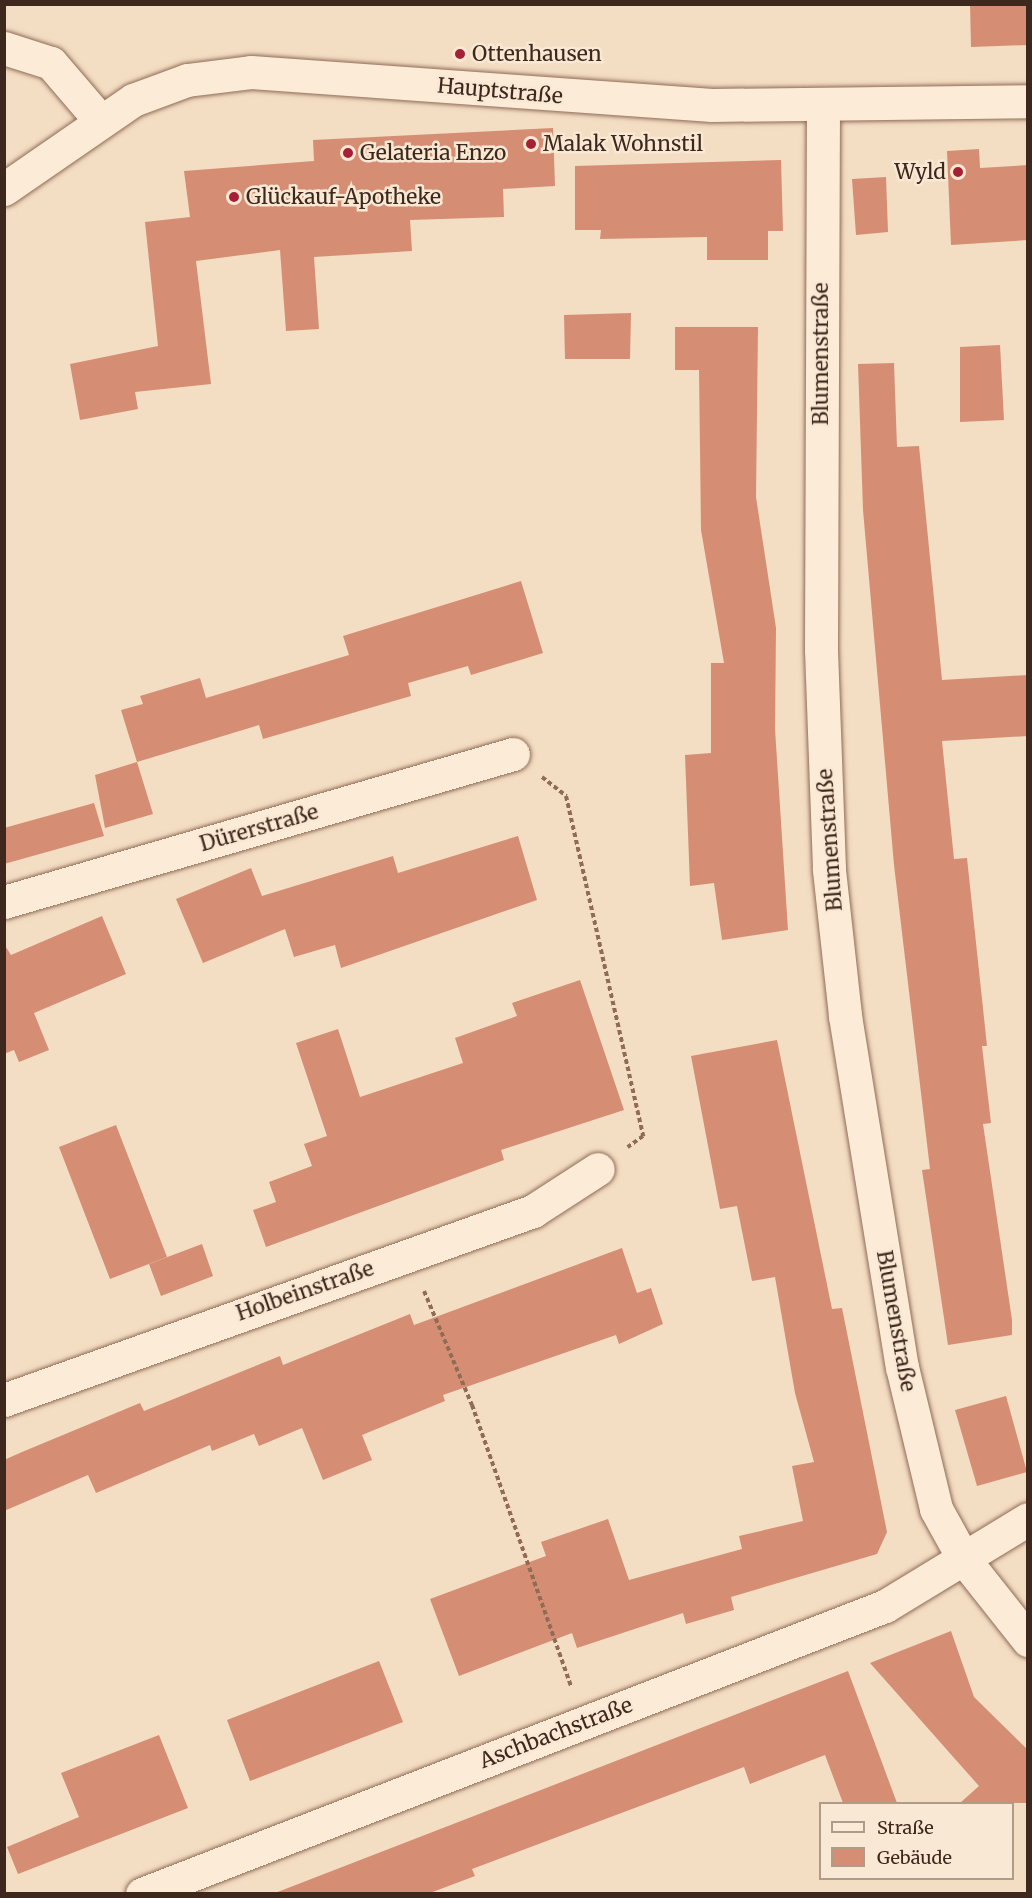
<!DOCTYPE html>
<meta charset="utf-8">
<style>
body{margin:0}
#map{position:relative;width:1032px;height:1898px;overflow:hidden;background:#f3ddc3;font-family:Merriweather,serif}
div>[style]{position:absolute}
.building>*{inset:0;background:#d58e74}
.path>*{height:4px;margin-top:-2px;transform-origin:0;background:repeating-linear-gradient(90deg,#906c57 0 4.5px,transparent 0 7.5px)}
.roads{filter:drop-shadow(0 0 2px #906c57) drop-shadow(0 0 2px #906c57)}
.minor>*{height:33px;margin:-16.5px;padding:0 16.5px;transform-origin:16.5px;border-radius:16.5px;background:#fcecd7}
.secondary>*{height:33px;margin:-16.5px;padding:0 16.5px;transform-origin:16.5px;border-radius:16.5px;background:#fcecd7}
.dots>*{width:16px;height:16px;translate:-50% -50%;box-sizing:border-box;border:3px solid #f9e8d3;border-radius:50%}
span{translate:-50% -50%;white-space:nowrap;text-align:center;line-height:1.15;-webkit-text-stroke:5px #f9e8d3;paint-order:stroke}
.poi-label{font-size:21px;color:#3e281d}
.left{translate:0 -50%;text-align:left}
.right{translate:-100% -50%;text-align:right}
.street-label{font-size:21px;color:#3e281d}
.frame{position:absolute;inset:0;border:6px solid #3e281d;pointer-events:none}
.legend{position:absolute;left:819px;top:1802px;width:195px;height:78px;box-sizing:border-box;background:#f9e8d3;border:2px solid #ae9b8a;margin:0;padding:8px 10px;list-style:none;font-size:18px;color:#3e281d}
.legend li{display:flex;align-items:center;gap:12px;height:30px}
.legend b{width:30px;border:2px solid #ae9b8a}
</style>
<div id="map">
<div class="building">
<i style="clip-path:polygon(970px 4px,1028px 4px,1028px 45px,971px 47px)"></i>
<i style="clip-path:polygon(553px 128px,555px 186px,503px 189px,504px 217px,410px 220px,412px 251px,314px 257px,319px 329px,286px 331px,280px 250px,196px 261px,211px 384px,135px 392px,138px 409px,80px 420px,70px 364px,158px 346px,145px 222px,190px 217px,184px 171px,314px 161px,313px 140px)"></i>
<i style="clip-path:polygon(979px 149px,980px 168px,1028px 165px,1028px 240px,951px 245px,947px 151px)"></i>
<i style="clip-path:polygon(781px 160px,783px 231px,768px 231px,768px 260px,707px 260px,707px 237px,600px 239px,601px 230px,575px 230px,575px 166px)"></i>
<i style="clip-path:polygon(886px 177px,888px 232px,856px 235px,852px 179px)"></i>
<i style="clip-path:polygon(631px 313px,630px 359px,565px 359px,564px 315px)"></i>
<i style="clip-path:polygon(675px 327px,758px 327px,756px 497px,776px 628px,775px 729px,788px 930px,722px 940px,714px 883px,690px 886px,685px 755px,711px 753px,711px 663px,724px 663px,701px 530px,699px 370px,675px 370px)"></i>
<i style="clip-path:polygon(1000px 345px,1004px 420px,960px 422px,960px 347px)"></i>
<i style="clip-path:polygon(894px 363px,897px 447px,919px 446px,942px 680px,1028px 675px,1028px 736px,942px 741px,954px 859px,967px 858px,987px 1046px,982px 1046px,991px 1123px,983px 1124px,1012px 1320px,1012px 1335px,948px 1345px,922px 1170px,930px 1169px,894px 865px,863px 510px,858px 364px)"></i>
<i style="clip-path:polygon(521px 581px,543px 653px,471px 675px,468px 666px,408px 683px,411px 696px,263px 739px,259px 725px,137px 762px,121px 710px,143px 704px,140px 696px,200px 678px,206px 698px,349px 655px,343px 636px)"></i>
<i style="clip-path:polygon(137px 762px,153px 814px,105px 828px,95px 775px)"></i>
<i style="clip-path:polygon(94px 803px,104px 836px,4px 864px,4px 828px)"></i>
<i style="clip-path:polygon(518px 836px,537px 900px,341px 968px,335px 945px,294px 957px,285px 929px,203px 963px,176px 899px,251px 868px,262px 896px,393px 856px,398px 873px)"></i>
<i style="clip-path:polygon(102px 916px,126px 974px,34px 1013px,49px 1050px,19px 1062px,14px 1050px,4px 1054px,4px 944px,11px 955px)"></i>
<i style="clip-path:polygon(580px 980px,624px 1110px,501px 1150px,504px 1160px,266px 1247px,253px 1210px,276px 1202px,269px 1182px,312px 1166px,304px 1144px,327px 1136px,296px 1043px,338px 1029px,360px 1097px,463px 1063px,455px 1038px,517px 1016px,512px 1003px)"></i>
<i style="clip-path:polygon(777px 1040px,832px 1309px,842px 1308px,887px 1532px,877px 1554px,731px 1597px,734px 1610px,686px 1624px,683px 1613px,577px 1648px,572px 1633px,459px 1676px,430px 1599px,546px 1556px,541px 1542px,608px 1519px,629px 1580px,742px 1549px,739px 1536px,803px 1521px,792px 1466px,814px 1462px,795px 1393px,775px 1277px,752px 1281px,737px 1206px,720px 1209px,691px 1056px)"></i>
<i style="clip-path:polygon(116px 1125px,167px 1257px,110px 1279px,59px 1147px)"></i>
<i style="clip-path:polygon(202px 1244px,213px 1276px,161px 1296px,149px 1264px)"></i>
<i style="clip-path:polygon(622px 1248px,637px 1293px,651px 1288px,663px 1324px,619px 1344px,616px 1335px,443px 1395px,445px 1401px,362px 1435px,372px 1460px,323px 1480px,302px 1428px,259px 1446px,254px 1434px,212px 1451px,210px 1445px,96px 1493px,88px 1475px,4px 1511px,4px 1460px,22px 1452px,140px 1403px,144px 1411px,280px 1356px,283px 1365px,410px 1314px,414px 1325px)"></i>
<i style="clip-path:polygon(1006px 1396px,1027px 1472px,977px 1486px,955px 1410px)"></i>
<i style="clip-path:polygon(951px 1631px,974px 1697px,1028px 1750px,1028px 1803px,960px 1803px,979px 1786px,870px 1663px)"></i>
<i style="clip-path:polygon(379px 1661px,403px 1722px,250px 1781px,227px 1720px)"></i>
<i style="clip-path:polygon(848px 1671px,897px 1803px,843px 1803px,825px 1755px,750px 1784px,744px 1767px,472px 1869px,475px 1876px,430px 1893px,275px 1893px)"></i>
<i style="clip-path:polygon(159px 1735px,188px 1808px,18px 1874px,7px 1847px,79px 1817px,61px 1773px)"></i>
</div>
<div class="path">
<i style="left:542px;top:777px;width:31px;rotate:38deg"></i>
<i style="left:566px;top:796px;width:349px;rotate:77.2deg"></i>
<i style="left:643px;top:1136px;width:19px;rotate:144deg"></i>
<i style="left:424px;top:1291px;width:124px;rotate:67.2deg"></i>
<i style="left:472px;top:1405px;width:298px;rotate:70.6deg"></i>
</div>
<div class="roads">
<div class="minor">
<i style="left:4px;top:48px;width:49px;rotate:17.7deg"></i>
<i style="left:51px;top:63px;width:74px;rotate:49.4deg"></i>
<i style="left:823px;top:105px;width:545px;rotate:90.21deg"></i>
<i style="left:821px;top:650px;width:220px;rotate:87.9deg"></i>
<i style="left:829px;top:870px;width:147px;rotate:83.7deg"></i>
<i style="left:845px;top:1016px;width:356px;rotate:80.8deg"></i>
<i style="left:902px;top:1367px;width:146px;rotate:76.5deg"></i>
<i style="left:936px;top:1509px;width:56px;rotate:61.1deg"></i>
<i style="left:963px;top:1558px;width:105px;rotate:51.6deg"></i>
<i style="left:4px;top:902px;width:530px;rotate:-16.21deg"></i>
<i style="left:4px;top:1400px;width:562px;rotate:-19.66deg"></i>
<i style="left:533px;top:1211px;width:77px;rotate:-32.9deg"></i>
<i style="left:142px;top:1894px;width:797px;rotate:-21.19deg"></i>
<i style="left:885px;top:1606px;width:167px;rotate:-31.3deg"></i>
</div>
<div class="secondary">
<i style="left:4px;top:189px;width:157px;rotate:-34.6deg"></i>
<i style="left:133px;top:100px;width:58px;rotate:-20.3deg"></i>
<i style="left:187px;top:80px;width:64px;rotate:-7.1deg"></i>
<i style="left:251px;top:72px;width:462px;rotate:4.1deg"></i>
<i style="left:712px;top:105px;width:316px;rotate:-0.7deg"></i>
</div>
</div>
<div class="dots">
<i style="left:460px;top:54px;background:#a62035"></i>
<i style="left:531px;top:144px;background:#a62035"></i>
<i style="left:348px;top:153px;background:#a62035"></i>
<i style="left:958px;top:172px;background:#a62035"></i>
<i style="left:234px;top:197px;background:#a62035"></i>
</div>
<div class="poi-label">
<span class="left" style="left:472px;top:54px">Ottenhausen</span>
<span class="left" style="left:543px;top:144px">Malak Wohnstil</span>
<span class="left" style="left:360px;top:153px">Gelateria Enzo</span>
<span class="right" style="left:946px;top:172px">Wyld</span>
<span class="left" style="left:246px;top:197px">Glückauf-Apotheke</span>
</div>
<div class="street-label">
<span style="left:500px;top:91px;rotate:5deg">Hauptstraße</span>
<span style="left:821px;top:354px;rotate:-90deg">Blumenstraße</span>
<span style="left:259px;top:828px;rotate:-16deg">Dürerstraße</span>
<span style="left:830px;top:840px;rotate:-94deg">Blumenstraße</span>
<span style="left:305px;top:1291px;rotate:-19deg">Holbeinstraße</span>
<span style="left:896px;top:1321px;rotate:80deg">Blumenstraße</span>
<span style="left:556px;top:1733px;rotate:-21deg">Aschbachstraße</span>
</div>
<div class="frame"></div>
<ul class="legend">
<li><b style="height:8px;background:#fcecd7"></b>Straße</li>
<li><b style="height:16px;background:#d58e74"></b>Gebäude</li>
</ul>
</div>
